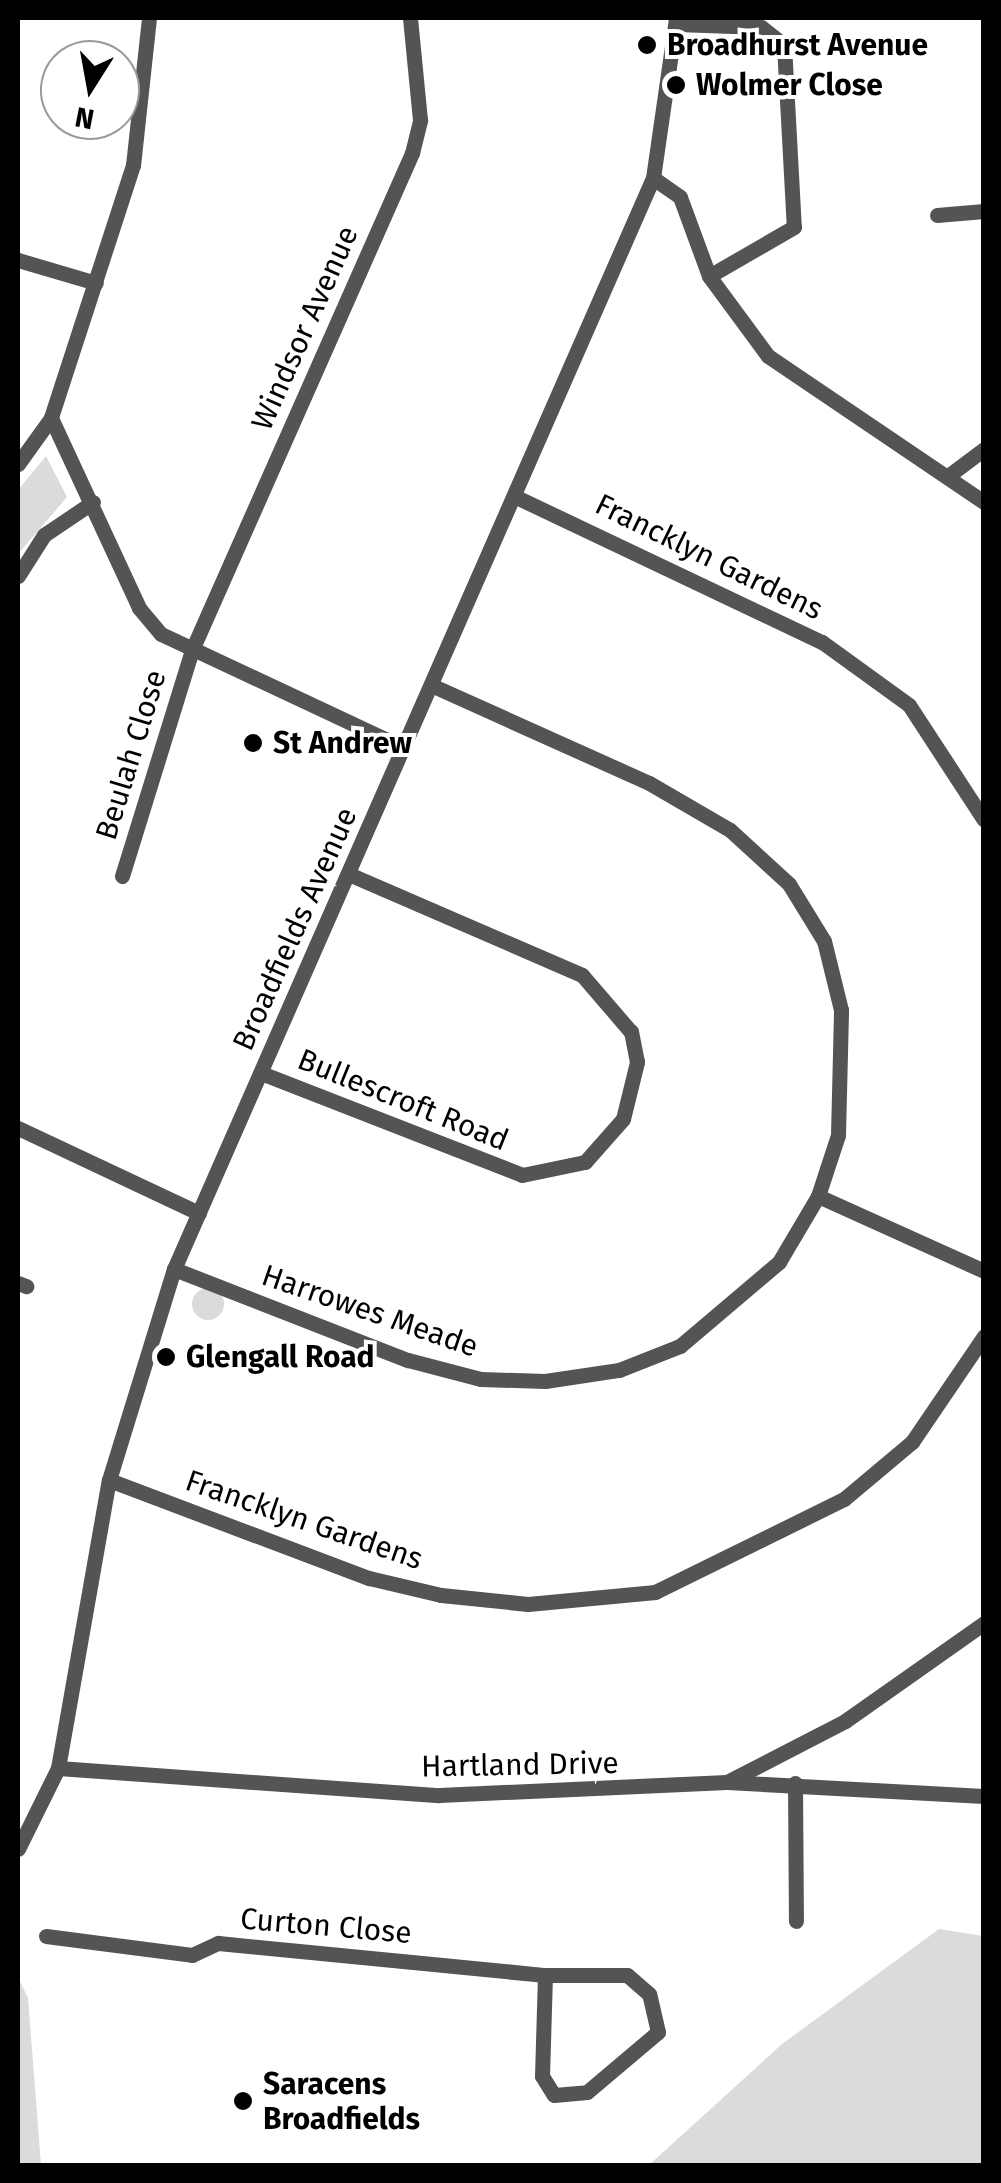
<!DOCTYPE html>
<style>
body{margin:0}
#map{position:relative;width:1001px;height:2183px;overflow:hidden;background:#fff;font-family:"Fira Sans",sans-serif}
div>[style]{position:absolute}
.green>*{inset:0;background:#dbdbdb}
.round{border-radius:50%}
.minor>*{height:15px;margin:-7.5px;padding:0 7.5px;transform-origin:7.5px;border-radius:7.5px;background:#545454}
.dots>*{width:28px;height:28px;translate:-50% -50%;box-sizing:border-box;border:5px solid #fff;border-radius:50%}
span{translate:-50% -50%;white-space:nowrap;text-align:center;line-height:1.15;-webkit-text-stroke:8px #fff;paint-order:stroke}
.poi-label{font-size:30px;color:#000;font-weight:700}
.left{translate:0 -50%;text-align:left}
.street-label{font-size:30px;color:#000}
.frame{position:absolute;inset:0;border:20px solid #000;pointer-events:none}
.north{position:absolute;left:40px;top:40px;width:100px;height:100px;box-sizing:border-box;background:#fff;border:2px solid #999;border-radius:50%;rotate:191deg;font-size:28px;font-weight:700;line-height:40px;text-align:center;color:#000}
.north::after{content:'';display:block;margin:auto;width:35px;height:45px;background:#000;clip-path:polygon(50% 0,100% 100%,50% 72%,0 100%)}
</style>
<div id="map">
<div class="green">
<i style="clip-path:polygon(46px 456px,67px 497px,18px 554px,18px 490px)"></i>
<i class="round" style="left:192px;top:1288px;width:32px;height:32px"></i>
<i style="clip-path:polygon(939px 1929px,983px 1936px,983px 2165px,649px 2165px,782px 2044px)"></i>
<i style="clip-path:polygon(18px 1977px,28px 1998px,41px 2165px,18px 2165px)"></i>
</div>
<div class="minor">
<i style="left:149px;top:18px;width:148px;rotate:96.2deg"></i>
<i style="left:133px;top:165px;width:266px;rotate:108deg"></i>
<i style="left:51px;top:418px;width:209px;rotate:65.1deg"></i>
<i style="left:139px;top:608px;width:34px;rotate:50deg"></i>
<i style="left:161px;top:634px;width:268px;rotate:25.1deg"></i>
<i style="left:676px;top:24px;width:85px;rotate:2deg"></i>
<i style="left:761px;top:27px;width:29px;rotate:38deg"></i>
<i style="left:784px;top:45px;width:182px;rotate:86.9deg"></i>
<i style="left:794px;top:227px;width:98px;rotate:150deg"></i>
<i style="left:653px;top:178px;width:33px;rotate:35deg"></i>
<i style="left:680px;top:197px;width:84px;rotate:69.8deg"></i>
<i style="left:709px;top:276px;width:99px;rotate:53.6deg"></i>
<i style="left:768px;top:356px;width:261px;rotate:34.1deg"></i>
<i style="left:937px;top:215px;width:47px;rotate:-4.9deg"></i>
<i style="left:18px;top:260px;width:81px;rotate:16.4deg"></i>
<i style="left:18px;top:464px;width:57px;rotate:-54.3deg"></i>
<i style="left:948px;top:476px;width:45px;rotate:-36.9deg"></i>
<i style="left:514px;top:496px;width:341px;rotate:25.4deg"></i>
<i style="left:822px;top:642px;width:107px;rotate:35.9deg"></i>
<i style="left:909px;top:705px;width:137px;rotate:56.9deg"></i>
<i style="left:18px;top:576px;width:49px;rotate:-57.6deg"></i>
<i style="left:44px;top:535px;width:59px;rotate:-34deg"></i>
<i style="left:122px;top:876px;width:237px;rotate:-72.8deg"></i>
<i style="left:192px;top:650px;width:544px;rotate:-66.12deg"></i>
<i style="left:412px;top:153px;width:34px;rotate:-76deg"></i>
<i style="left:420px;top:120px;width:102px;rotate:-95.6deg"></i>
<i style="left:261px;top:1073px;width:280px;rotate:21.3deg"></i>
<i style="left:522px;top:1175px;width:64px;rotate:-11.7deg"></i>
<i style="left:585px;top:1162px;width:57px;rotate:-48.5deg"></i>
<i style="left:623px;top:1119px;width:59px;rotate:-76.2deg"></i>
<i style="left:637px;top:1062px;width:31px;rotate:-101deg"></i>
<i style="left:631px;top:1032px;width:75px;rotate:-130.7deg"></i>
<i style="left:582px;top:975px;width:254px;rotate:-156.6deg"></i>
<i style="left:18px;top:1128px;width:200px;rotate:25.2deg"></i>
<i style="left:818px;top:1196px;width:182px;rotate:24.3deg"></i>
<i style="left:174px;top:1269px;width:251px;rotate:21.3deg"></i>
<i style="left:408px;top:1360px;width:75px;rotate:14.6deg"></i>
<i style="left:481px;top:1379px;width:64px;rotate:1.8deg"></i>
<i style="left:545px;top:1381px;width:75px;rotate:-8.5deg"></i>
<i style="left:619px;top:1370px;width:66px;rotate:-21.5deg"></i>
<i style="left:680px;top:1346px;width:130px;rotate:-40.3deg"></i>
<i style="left:779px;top:1262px;width:77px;rotate:-59.4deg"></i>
<i style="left:818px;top:1196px;width:64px;rotate:-71.8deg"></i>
<i style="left:838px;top:1135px;width:125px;rotate:-88.6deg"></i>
<i style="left:841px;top:1010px;width:71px;rotate:-103.8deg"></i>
<i style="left:824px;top:941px;width:67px;rotate:-121.6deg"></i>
<i style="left:789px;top:884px;width:80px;rotate:-137.5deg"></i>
<i style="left:730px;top:830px;width:94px;rotate:-149.9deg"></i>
<i style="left:649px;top:783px;width:239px;rotate:-155.8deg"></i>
<i style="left:18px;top:1283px;width:9px;rotate:21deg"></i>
<i style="left:109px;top:1480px;width:278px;rotate:20.7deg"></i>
<i style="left:369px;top:1578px;width:74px;rotate:13.3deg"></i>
<i style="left:441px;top:1595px;width:87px;rotate:5.9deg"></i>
<i style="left:528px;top:1604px;width:128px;rotate:-5.4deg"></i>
<i style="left:655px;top:1592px;width:211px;rotate:-26.2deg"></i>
<i style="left:844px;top:1499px;width:89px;rotate:-40deg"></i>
<i style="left:912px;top:1442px;width:128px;rotate:-55.8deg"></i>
<i style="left:58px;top:1768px;width:382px;rotate:4.1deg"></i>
<i style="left:439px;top:1795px;width:288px;rotate:-2.6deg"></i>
<i style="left:727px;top:1782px;width:257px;rotate:3.1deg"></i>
<i style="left:729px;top:1781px;width:131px;rotate:-27.3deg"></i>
<i style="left:845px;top:1721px;width:170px;rotate:-35.2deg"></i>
<i style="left:795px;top:1783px;width:138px;rotate:89.6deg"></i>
<i style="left:18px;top:1849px;width:90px;rotate:-63.7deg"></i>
<i style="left:58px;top:1768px;width:292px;rotate:-80deg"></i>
<i style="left:109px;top:1480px;width:221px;rotate:-72.9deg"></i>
<i style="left:174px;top:1269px;width:1192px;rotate:-66.3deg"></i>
<i style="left:653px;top:178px;width:162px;rotate:-81.8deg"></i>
<i style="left:46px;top:1936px;width:147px;rotate:7.4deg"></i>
<i style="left:192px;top:1955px;width:29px;rotate:-25deg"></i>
<i style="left:218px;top:1943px;width:329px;rotate:5.6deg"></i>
<i style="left:545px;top:1975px;width:101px;rotate:91.7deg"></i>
<i style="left:542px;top:2076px;width:22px;rotate:58deg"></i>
<i style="left:554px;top:2095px;width:33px;rotate:-5deg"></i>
<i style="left:587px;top:2092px;width:93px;rotate:-40.2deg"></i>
<i style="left:658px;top:2032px;width:39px;rotate:-103deg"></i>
<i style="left:649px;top:1994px;width:29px;rotate:-139deg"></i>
<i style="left:627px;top:1975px;width:82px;rotate:180deg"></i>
</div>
<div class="dots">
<i style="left:647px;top:45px;background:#000"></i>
<i style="left:676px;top:85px;background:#000"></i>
<i style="left:253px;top:743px;background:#000"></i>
<i style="left:166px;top:1357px;background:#000"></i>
<i style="left:243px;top:2101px;background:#000"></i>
</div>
<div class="poi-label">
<span class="left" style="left:667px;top:45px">Broadhurst Avenue</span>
<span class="left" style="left:696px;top:85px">Wolmer Close</span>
<span class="left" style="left:273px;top:743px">St Andrew</span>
<span class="left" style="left:186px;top:1357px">Glengall Road</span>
<span class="left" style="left:263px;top:2101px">Saracens<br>Broadfields</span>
</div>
<div class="street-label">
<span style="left:305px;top:328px;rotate:-66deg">Windsor Avenue</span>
<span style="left:709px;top:557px;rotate:26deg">Francklyn Gardens</span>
<span style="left:131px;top:755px;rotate:-73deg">Beulah Close</span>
<span style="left:295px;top:929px;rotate:-66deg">Broadfields Avenue</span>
<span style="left:403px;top:1100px;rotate:22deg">Bullescroft Road</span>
<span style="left:370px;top:1311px;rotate:19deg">Harrowes Meade</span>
<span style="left:304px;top:1520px;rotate:19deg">Francklyn Gardens</span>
<span style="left:520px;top:1765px;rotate:-1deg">Hartland Drive</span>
<span style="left:326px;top:1926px;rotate:5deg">Curton Close</span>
</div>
<div class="frame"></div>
<div class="north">N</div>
</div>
